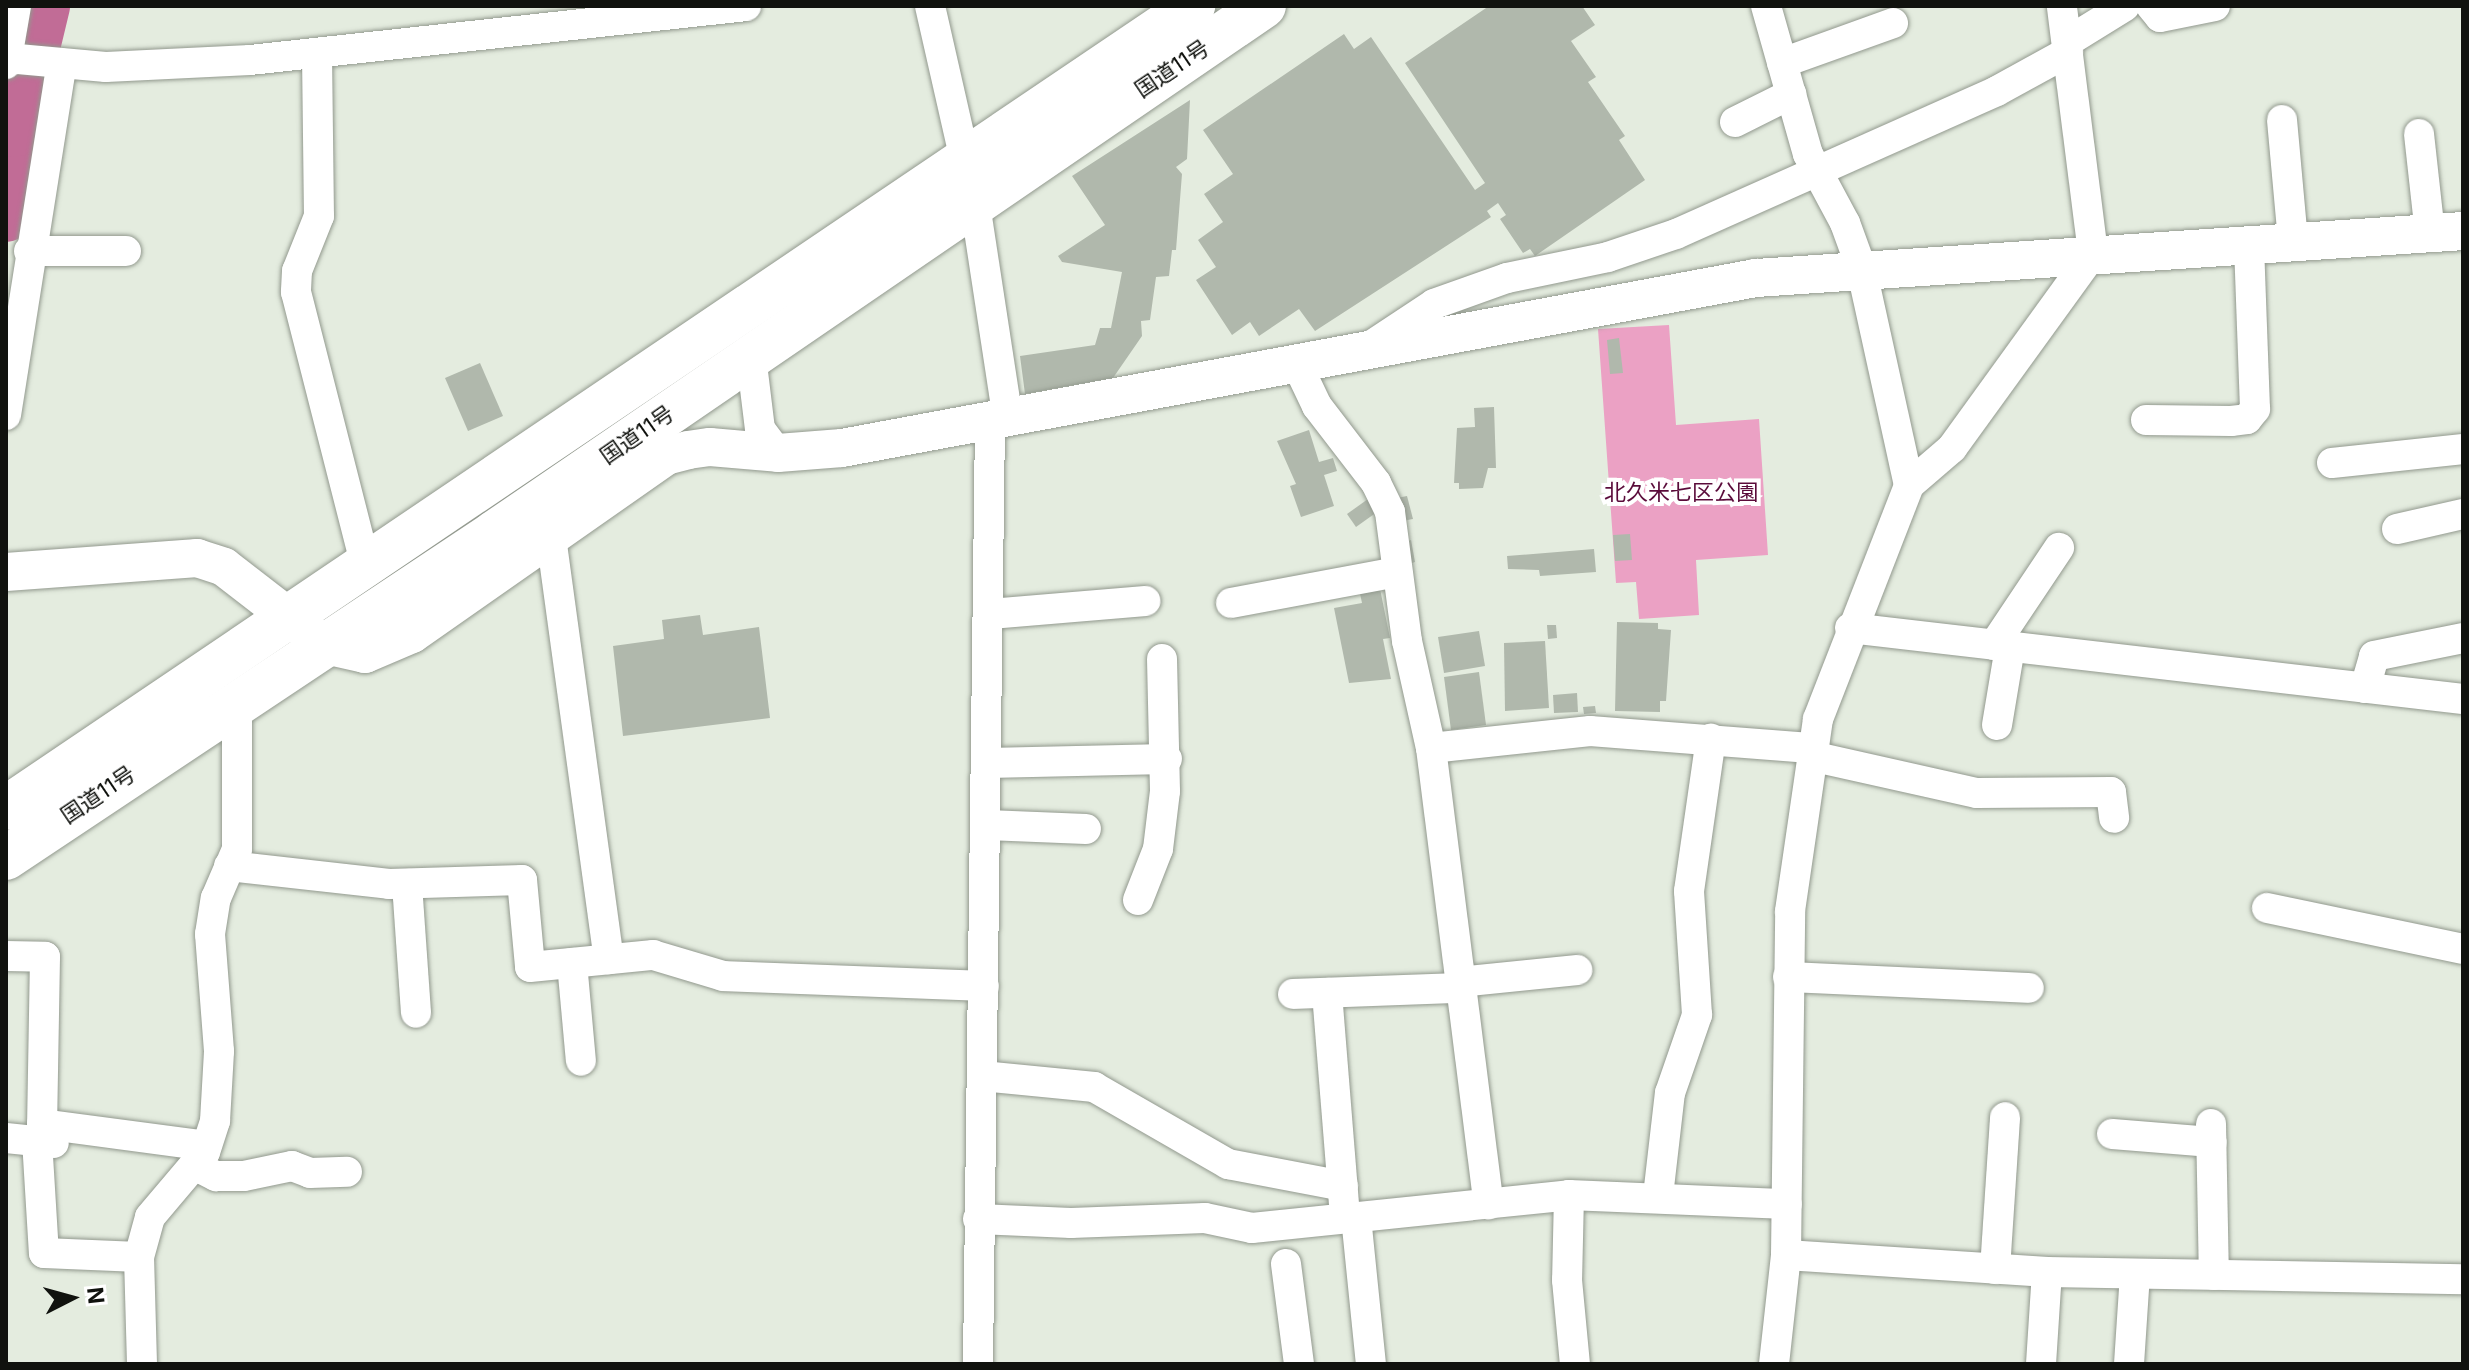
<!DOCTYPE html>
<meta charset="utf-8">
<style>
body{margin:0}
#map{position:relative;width:2469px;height:1370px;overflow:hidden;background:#e4ecdf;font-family:Inter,"Noto Sans JP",sans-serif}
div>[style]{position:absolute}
.green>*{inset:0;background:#eba1c4}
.river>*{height:52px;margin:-26px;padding:0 26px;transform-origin:26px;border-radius:26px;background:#c16c96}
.building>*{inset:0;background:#b0b8ac}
.roads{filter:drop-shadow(0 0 2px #92998e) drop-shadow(0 0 2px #92998e)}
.minor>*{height:30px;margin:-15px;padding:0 15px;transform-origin:15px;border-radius:15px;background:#fff}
.tertiary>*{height:38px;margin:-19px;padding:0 19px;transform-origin:19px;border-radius:19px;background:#fff}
.trunk>*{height:44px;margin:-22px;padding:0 22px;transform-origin:22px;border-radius:22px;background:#fff}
span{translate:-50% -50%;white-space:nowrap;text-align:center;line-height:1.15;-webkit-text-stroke:8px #fff;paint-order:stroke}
.street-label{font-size:22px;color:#10120e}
.park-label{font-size:22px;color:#5a0b3a}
.frame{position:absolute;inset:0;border:8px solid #10120e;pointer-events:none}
.north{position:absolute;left:32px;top:1258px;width:80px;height:80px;-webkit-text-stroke:6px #fff;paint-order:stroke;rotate:84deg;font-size:22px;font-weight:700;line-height:32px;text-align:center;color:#10120e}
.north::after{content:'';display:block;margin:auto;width:28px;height:36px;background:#10120e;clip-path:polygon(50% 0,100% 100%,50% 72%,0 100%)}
</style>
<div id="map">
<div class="green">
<i style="clip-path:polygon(1669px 325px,1676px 425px,1759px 419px,1768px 555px,1696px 560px,1699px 615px,1639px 619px,1636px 582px,1616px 583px,1598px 329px)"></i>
</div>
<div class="river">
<i style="left:6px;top:216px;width:85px;rotate:-84.6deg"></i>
<i style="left:14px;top:131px;width:129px;rotate:-76.5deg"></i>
</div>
<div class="building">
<i style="clip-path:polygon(1489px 6px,1582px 6px,1595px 25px,1571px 41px,1596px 77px,1588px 82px,1625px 136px,1619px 140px,1645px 180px,1535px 256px,1530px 249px,1523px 253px,1500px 219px,1506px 215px,1498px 203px,1487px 211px,1491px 217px,1315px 331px,1299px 309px,1259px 336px,1250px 322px,1232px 335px,1196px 280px,1216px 267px,1198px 240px,1223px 222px,1204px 194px,1233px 174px,1203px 130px,1344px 34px,1354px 49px,1371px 37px,1475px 190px,1485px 183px,1405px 63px)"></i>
<i style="clip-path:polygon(1190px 100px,1187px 159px,1176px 167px,1182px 174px,1176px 250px,1172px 250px,1169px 276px,1156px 277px,1150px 320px,1141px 321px,1142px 336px,1113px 378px,1025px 394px,1020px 356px,1095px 345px,1100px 328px,1111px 328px,1122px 272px,1062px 262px,1058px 256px,1105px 225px,1072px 176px)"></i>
<i style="clip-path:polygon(1619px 338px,1623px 373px,1610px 374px,1607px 340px)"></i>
<i style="clip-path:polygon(480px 363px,503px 416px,468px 431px,445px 378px)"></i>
<i style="clip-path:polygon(1494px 407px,1496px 468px,1488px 468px,1483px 488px,1459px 489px,1459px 483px,1454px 483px,1457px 428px,1475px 427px,1474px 408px)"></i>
<i style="clip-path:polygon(1309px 430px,1319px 462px,1333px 458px,1337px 471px,1324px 475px,1334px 506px,1301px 517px,1290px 486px,1296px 484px,1277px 441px)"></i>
<i style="clip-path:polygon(1407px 496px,1413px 519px,1402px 521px,1397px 498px)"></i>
<i style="clip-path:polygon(1368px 499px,1377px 512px,1356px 527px,1347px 514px)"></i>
<i style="clip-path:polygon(1630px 534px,1632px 560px,1615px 561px,1613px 535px)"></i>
<i style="clip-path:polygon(1411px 540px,1415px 562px,1409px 564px,1405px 542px)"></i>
<i style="clip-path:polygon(1594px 549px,1596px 572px,1540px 576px,1539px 570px,1508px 569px,1507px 556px)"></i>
<i style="clip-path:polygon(1378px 579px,1390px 638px,1383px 639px,1391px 679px,1349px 683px,1334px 608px,1362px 603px,1358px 584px)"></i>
<i style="clip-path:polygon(700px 615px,703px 635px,759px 627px,770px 718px,623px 736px,613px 646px,664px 639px,662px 620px)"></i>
<i style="clip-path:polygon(1617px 622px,1658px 623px,1658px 629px,1671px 630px,1666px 701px,1660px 701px,1660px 712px,1615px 711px)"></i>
<i style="clip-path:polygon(1547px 625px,1556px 625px,1557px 638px,1548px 639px)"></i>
<i style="clip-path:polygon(1479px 631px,1485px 666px,1444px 673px,1438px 637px)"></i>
<i style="clip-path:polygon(1545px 641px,1549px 708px,1505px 711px,1504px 643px)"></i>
<i style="clip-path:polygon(1479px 672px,1486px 725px,1451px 730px,1444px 677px)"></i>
<i style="clip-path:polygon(1577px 693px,1578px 712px,1554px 713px,1553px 695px)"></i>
<i style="clip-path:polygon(1595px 706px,1596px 713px,1584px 714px,1583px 707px)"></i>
</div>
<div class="roads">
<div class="minor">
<i style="left:930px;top:6px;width:203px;rotate:77.2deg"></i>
<i style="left:975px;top:204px;width:212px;rotate:81.3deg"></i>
<i style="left:1766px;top:6px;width:154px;rotate:74.2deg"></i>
<i style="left:1808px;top:154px;width:78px;rotate:61.8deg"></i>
<i style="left:1845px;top:223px;width:47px;rotate:70deg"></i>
<i style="left:1861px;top:267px;width:223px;rotate:77.6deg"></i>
<i style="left:2151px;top:6px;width:14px;rotate:51deg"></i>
<i style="left:2160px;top:17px;width:56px;rotate:-11.3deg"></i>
<i style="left:2067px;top:42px;width:68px;rotate:-31.8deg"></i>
<i style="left:317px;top:54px;width:162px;rotate:89.3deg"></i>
<i style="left:319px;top:216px;width:59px;rotate:111.8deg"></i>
<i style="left:297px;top:271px;width:21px;rotate:93deg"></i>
<i style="left:296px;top:292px;width:280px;rotate:75.7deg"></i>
<i style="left:7px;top:58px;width:99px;rotate:5.2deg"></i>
<i style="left:106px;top:67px;width:144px;rotate:-2.8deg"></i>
<i style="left:250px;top:60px;width:499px;rotate:-6.2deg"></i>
<i style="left:1782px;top:63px;width:118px;rotate:-19.8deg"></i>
<i style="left:6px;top:64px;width:59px;rotate:-80.2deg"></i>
<i style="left:2282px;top:120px;width:121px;rotate:84.8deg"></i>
<i style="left:1735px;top:122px;width:63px;rotate:-26.6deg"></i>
<i style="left:2419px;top:134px;width:100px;rotate:83.7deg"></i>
<i style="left:29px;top:251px;width:97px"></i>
<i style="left:1369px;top:347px;width:78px;rotate:-33.5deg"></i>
<i style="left:1434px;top:304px;width:77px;rotate:-19.6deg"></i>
<i style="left:1507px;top:278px;width:103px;rotate:-11.7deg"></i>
<i style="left:1608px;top:257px;width:72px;rotate:-18.7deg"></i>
<i style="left:1676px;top:234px;width:351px;rotate:-24deg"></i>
<i style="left:1997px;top:91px;width:81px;rotate:-28.8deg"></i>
<i style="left:751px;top:356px;width:74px;rotate:83deg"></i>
<i style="left:760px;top:429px;width:30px;rotate:53deg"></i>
<i style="left:1296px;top:362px;width:49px;rotate:64.5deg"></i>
<i style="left:1317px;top:406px;width:97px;rotate:52.5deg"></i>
<i style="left:1376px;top:483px;width:32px;rotate:64deg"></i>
<i style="left:1390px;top:512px;width:130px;rotate:82.5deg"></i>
<i style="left:1407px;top:641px;width:110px;rotate:77.4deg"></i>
<i style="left:1431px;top:748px;width:460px;rotate:82.8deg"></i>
<i style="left:6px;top:415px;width:356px;rotate:-81deg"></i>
<i style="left:2146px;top:420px;width:85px;rotate:0.7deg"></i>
<i style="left:2231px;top:421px;width:16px;rotate:-7deg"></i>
<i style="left:2247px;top:419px;width:13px;rotate:-51deg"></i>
<i style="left:2255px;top:409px;width:166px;rotate:-92.1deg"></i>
<i style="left:2332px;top:463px;width:132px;rotate:-6.1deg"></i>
<i style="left:2397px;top:529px;width:68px;rotate:-12.8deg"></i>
<i style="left:551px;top:537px;width:426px;rotate:82.2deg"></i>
<i style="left:1231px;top:603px;width:169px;rotate:-10.6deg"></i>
<i style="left:990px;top:614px;width:156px;rotate:-4.8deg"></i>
<i style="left:1850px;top:628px;width:617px;rotate:6.61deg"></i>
<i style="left:1994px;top:645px;width:117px;rotate:-56.2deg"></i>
<i style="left:2365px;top:688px;width:33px;rotate:-74deg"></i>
<i style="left:2374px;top:656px;width:91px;rotate:-11.4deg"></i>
<i style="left:1997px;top:725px;width:79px;rotate:-80.5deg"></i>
<i style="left:1431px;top:748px;width:160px;rotate:-6.1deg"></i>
<i style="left:1590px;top:731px;width:224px;rotate:4.4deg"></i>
<i style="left:1811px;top:756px;width:170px;rotate:12.6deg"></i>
<i style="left:1977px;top:793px;width:134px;rotate:-0.4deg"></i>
<i style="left:2111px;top:792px;width:26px;rotate:83deg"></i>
<i style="left:987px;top:763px;width:180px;rotate:-1.3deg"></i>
<i style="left:987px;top:825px;width:99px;rotate:2.3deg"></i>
<i style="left:229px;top:866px;width:161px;rotate:6.4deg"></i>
<i style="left:389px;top:884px;width:133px;rotate:-1.7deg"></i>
<i style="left:522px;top:880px;width:87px;rotate:84.7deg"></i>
<i style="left:530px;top:967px;width:124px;rotate:-5.6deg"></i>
<i style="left:653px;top:955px;width:73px;rotate:16.7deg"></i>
<i style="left:723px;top:976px;width:261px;rotate:2.2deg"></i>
<i style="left:407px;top:884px;width:129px;rotate:86deg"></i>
<i style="left:1138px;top:900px;width:55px;rotate:-68.6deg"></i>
<i style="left:1158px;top:849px;width:58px;rotate:-83.1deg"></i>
<i style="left:1165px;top:791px;width:132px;rotate:-91.3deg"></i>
<i style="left:2267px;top:908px;width:200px;rotate:11.8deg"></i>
<i style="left:6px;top:956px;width:39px;rotate:1deg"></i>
<i style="left:45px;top:957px;width:167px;rotate:91deg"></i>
<i style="left:42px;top:1124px;width:166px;rotate:7.6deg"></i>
<i style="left:572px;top:963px;width:98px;rotate:84.8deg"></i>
<i style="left:1788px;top:977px;width:241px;rotate:2.6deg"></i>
<i style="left:1459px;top:982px;width:119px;rotate:-5.8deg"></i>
<i style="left:1327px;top:993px;width:211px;rotate:85.4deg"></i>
<i style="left:1293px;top:994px;width:166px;rotate:-2.1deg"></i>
<i style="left:982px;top:1076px;width:113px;rotate:5.6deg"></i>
<i style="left:1094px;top:1087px;width:155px;rotate:29.9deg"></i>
<i style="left:1228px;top:1164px;width:117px;rotate:10.8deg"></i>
<i style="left:2211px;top:1124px;width:151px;rotate:88.9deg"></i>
<i style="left:2112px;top:1134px;width:100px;rotate:4.6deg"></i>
<i style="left:6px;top:1138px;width:48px;rotate:5.9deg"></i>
<i style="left:37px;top:1140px;width:113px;rotate:86.5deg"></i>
<i style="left:44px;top:1253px;width:95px;rotate:2.4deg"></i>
<i style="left:194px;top:1165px;width:25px;rotate:27deg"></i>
<i style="left:216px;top:1176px;width:28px"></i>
<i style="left:244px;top:1176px;width:49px;rotate:-11.8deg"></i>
<i style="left:292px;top:1166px;width:19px;rotate:21deg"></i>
<i style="left:310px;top:1173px;width:37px;rotate:-2deg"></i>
<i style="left:1569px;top:1195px;width:85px;rotate:91.3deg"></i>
<i style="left:1567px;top:1280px;width:84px;rotate:84.6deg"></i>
<i style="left:1658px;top:1196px;width:104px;rotate:-83.4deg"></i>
<i style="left:1670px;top:1093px;width:83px;rotate:-70.9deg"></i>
<i style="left:1697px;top:1015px;width:124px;rotate:-93.7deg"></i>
<i style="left:1689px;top:891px;width:154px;rotate:-81.8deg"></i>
<i style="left:1356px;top:1217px;width:148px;rotate:84.2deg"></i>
<i style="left:978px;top:1219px;width:93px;rotate:2.5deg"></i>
<i style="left:1071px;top:1223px;width:134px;rotate:-2.1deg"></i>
<i style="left:1205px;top:1218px;width:48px;rotate:12deg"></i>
<i style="left:1252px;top:1228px;width:319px;rotate:-5.9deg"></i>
<i style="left:1569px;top:1195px;width:218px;rotate:2.4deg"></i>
<i style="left:1786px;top:1255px;width:262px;rotate:3.7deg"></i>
<i style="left:2047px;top:1272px;width:416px;rotate:1deg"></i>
<i style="left:1286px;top:1264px;width:101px;rotate:82.6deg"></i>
<i style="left:1995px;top:1269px;width:152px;rotate:-86.2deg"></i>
<i style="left:142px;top:1364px;width:107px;rotate:-91.6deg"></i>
<i style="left:139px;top:1257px;width:41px;rotate:-74.6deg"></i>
<i style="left:150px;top:1217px;width:85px;rotate:-49.8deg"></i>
<i style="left:205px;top:1152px;width:33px;rotate:-72deg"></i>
<i style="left:215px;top:1121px;width:70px;rotate:-86.7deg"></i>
<i style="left:219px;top:1051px;width:117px;rotate:-94.4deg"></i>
<i style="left:210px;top:934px;width:36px;rotate:-81deg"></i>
<i style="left:216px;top:898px;width:53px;rotate:-66.8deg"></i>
<i style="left:237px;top:849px;width:149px;rotate:-90deg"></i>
<i style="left:978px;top:1364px;width:946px;rotate:-89.27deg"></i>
<i style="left:1774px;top:1364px;width:110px;rotate:-83.7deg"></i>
<i style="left:1786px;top:1255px;width:344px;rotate:-89.3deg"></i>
<i style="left:1790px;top:911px;width:194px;rotate:-81.7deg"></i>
<i style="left:1818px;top:719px;width:251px;rotate:-68.7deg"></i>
<i style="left:1909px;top:485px;width:57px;rotate:-40.7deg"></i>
<i style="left:1952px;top:448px;width:241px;rotate:-54.1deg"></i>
<i style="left:2093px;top:253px;width:249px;rotate:-97.2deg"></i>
<i style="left:2041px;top:1364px;width:92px;rotate:-86.3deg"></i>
<i style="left:2129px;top:1364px;width:90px;rotate:-86.2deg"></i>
</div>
<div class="tertiary">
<i style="left:6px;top:572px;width:192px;rotate:-4.2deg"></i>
<i style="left:197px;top:558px;width:28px;rotate:18deg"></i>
<i style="left:224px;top:567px;width:128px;rotate:37.7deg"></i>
<i style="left:325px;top:645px;width:41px;rotate:12.7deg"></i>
<i style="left:365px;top:654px;width:51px;rotate:-23.1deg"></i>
<i style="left:412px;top:634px;width:310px;rotate:-35deg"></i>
<i style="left:666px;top:456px;width:23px;rotate:-15deg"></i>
<i style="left:688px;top:450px;width:22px;rotate:-8deg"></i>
<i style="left:710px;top:447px;width:68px;rotate:5deg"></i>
<i style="left:778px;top:453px;width:64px;rotate:-4.5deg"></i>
<i style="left:842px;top:448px;width:930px;rotate:-10.54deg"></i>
<i style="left:1756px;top:278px;width:709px;rotate:-3.8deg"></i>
</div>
<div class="trunk">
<i style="left:6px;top:808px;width:1433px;rotate:-34.05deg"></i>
<i style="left:6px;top:858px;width:586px;rotate:-33.66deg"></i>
<i style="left:494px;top:533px;width:933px;rotate:-34.39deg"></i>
</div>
</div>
<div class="street-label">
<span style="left:1172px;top:69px;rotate:-34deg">国道11号</span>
<span style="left:637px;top:435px;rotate:-35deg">国道11号</span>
<span style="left:98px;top:795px;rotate:-34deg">国道11号</span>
</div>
<div class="park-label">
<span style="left:1681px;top:493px">北久米七区公園</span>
</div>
<div class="frame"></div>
<div class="north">N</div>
</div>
